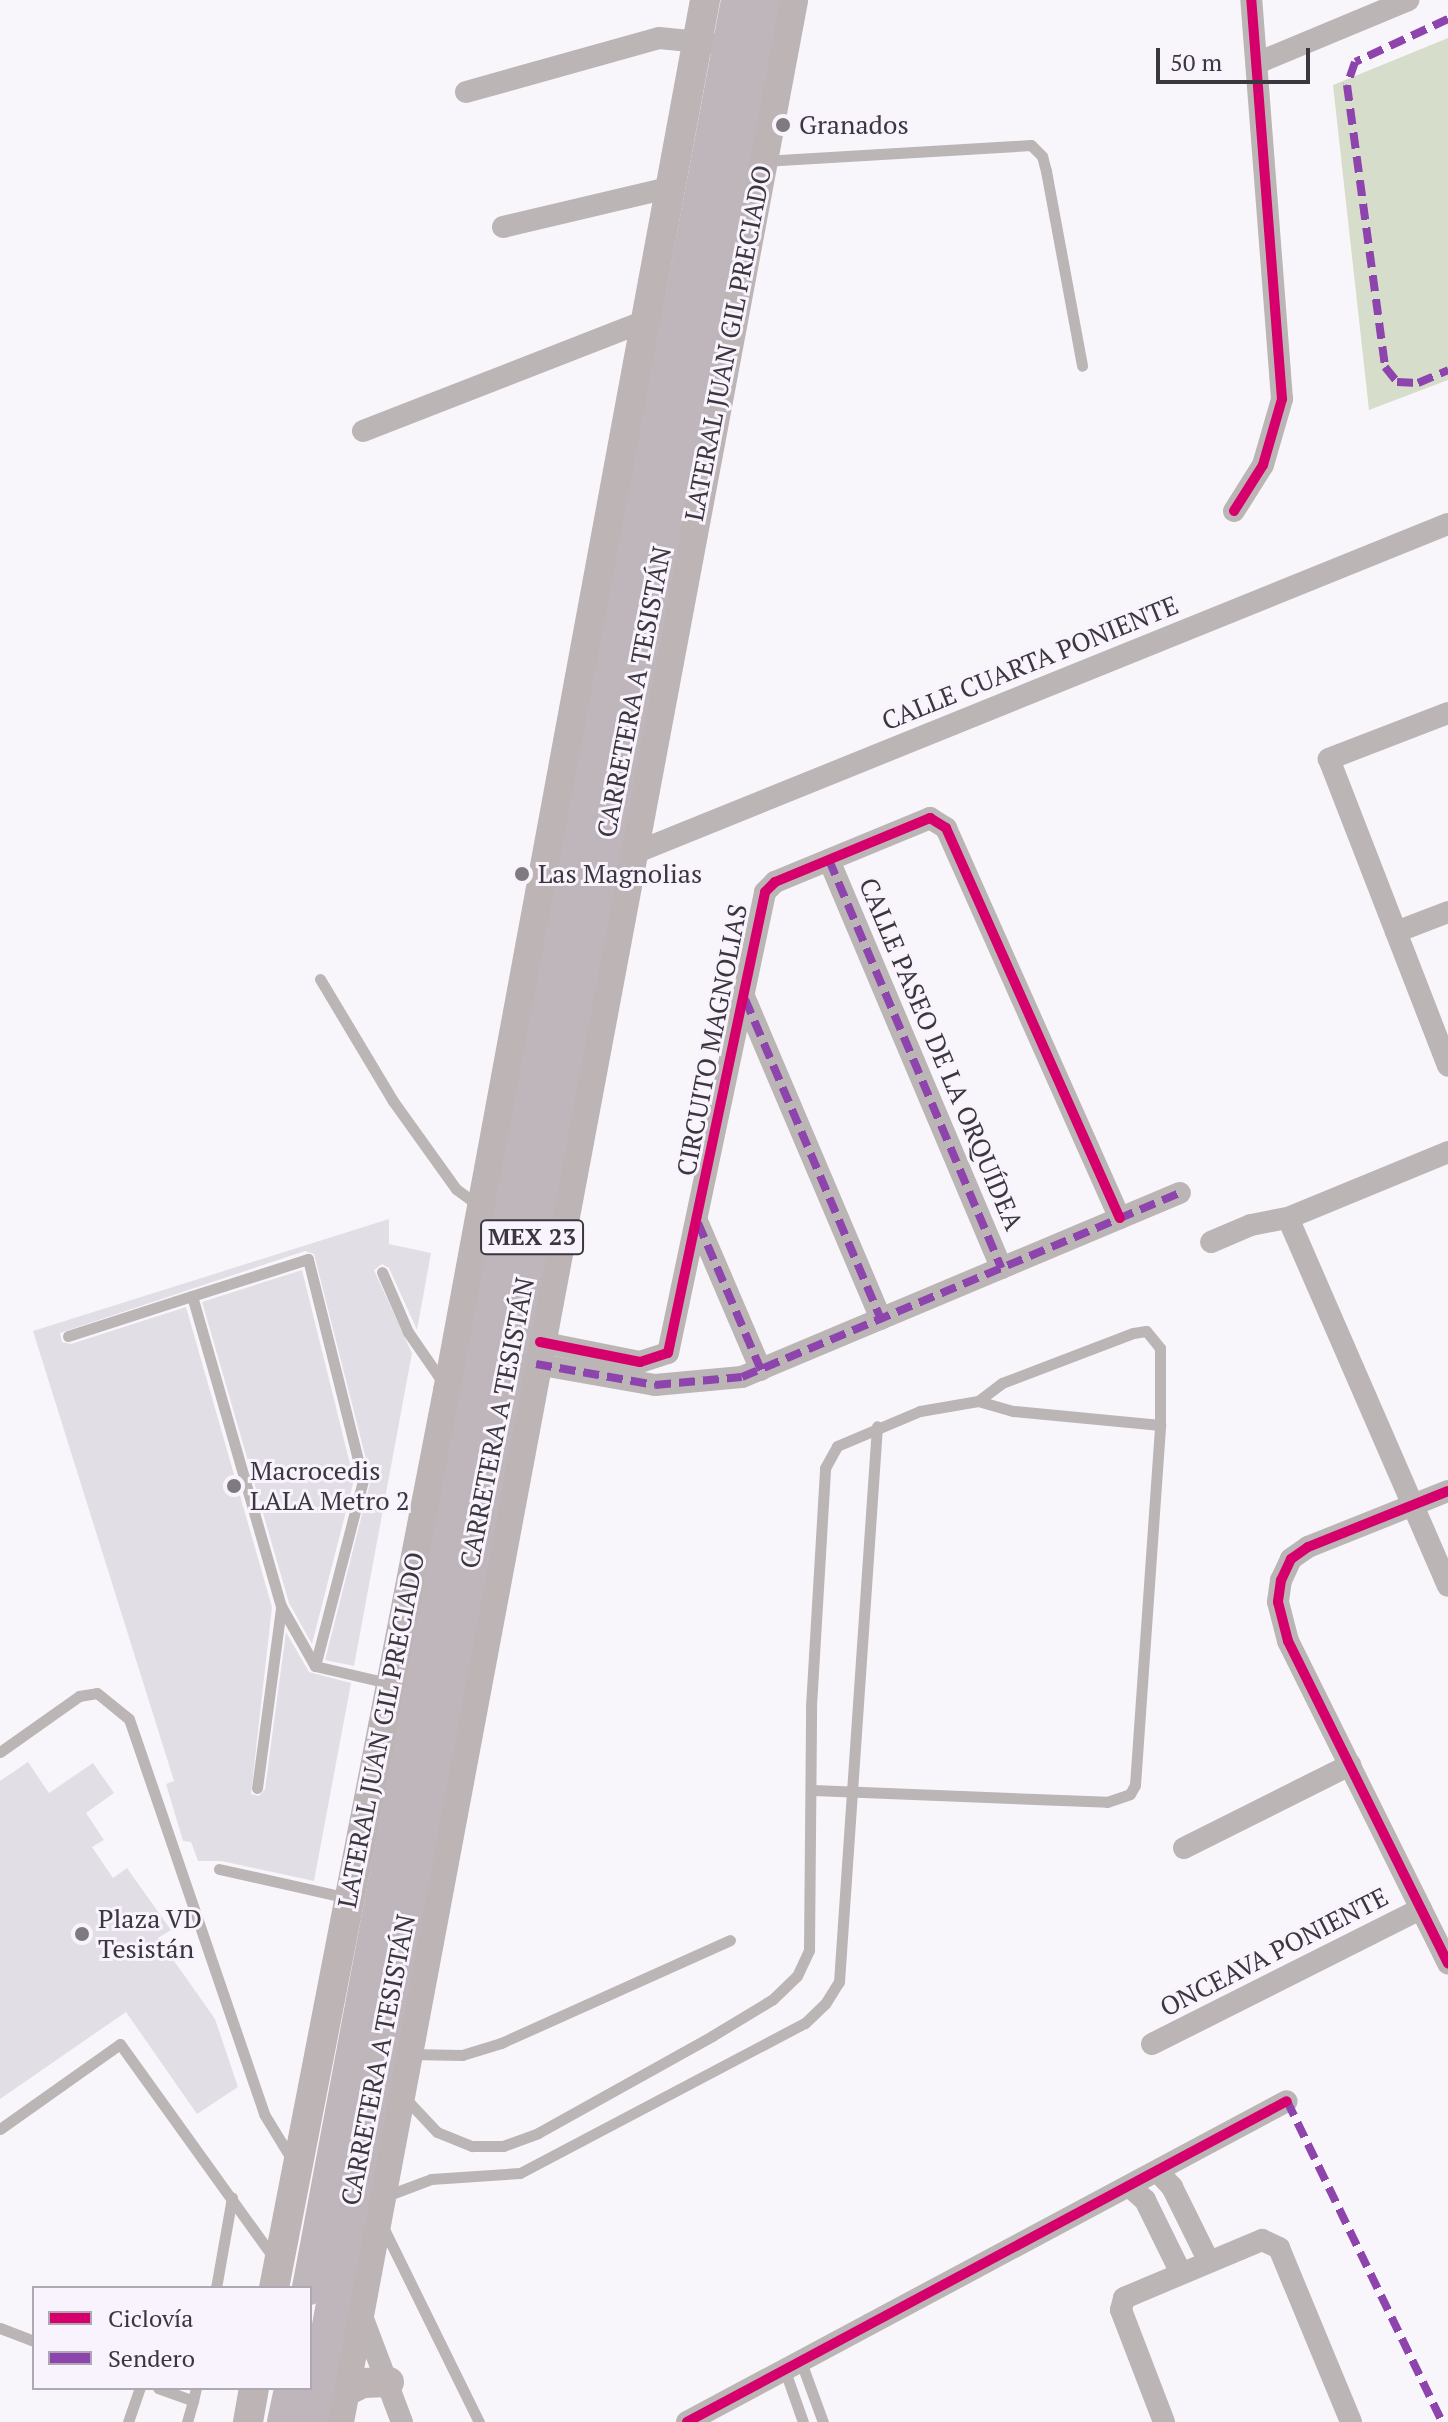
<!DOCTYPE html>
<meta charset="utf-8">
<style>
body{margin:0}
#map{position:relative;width:1448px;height:2422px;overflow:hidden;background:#f9f6fb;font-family:"PT Serif",serif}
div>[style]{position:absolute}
.green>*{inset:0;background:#d6decb}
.building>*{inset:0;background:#e1dfe5}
.lane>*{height:11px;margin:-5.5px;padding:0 5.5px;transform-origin:5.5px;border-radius:5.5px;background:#bcb5b6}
.street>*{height:22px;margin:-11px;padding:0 11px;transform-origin:11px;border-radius:11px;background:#bcb5b6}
.secondary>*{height:30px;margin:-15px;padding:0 15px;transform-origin:15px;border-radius:15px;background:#bcb4b5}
.primary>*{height:34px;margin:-17px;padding:0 17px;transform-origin:17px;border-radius:17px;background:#beb6ba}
.quiet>*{height:8px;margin-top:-4px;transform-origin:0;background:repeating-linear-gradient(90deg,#8e44ad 0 16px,transparent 0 24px)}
.cycleway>*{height:10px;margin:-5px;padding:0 5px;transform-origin:5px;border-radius:5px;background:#d6006c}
.dots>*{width:22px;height:22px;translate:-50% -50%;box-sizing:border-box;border:4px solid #f9f3fe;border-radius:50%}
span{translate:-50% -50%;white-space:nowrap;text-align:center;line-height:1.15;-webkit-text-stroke:6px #f9f3fe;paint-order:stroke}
.shield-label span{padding:2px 6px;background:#f9f3fe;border:2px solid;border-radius:6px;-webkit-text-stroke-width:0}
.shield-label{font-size:24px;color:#3b373e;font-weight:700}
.poi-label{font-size:26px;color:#3b373e}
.left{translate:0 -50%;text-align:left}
.street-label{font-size:26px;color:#3b373e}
.legend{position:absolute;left:32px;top:2286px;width:280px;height:104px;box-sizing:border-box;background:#f9f3fe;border:2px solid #ada8b1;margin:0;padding:10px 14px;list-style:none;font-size:24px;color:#3b373e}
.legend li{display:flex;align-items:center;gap:16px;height:40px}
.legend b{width:40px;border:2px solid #ada8b1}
.scale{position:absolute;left:1156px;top:48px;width:154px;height:36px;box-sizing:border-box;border:4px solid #3b373e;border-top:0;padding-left:10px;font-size:24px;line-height:28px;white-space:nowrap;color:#3b373e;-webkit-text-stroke:6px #f9f3fe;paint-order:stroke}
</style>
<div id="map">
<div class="green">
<i style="clip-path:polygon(1448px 38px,1448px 380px,1369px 410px,1333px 85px)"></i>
</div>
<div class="building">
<i style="clip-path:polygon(389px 1219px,389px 1244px,431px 1253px,417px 1330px,389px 1268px,382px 1264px,374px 1270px,412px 1353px,354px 1666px,325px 1660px,371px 1479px,314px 1254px,305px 1251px,60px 1333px,62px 1342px,71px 1344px,186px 1307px,272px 1607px,251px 1794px,259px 1796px,265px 1789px,286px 1632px,309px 1672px,351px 1683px,314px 1881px,221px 1861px,198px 1861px,191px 1842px,183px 1841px,166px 1784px,174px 1781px,33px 1331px)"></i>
<i style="clip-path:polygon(302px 1270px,354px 1480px,312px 1644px,289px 1603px,202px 1302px)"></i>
<i style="clip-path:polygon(28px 1762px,49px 1793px,93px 1763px,114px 1793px,86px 1813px,104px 1840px,92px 1847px,113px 1878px,127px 1868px,171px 1930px,158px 1938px,215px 2019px,238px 2087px,197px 2114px,126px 2012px,0 2099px,0 1781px)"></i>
</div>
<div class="lane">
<i style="left:763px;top:161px;width:268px;rotate:-3.4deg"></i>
<i style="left:1031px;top:145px;width:16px;rotate:45deg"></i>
<i style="left:1042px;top:156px;width:16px;rotate:75deg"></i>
<i style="left:1046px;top:171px;width:198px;rotate:79.5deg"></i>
<i style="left:320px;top:979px;width:142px;rotate:59.1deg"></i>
<i style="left:393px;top:1101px;width:108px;rotate:54.4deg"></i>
<i style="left:456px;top:1189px;width:29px;rotate:36deg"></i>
<i style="left:382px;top:1272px;width:65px;rotate:66.6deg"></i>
<i style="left:408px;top:1332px;width:63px;rotate:55.3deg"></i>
<i style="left:68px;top:1336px;width:130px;rotate:-17.9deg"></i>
<i style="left:315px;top:1666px;width:192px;rotate:-75.5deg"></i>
<i style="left:363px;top:1480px;width:228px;rotate:-104deg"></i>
<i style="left:308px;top:1259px;width:122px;rotate:162.3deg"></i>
<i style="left:192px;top:1296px;width:323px;rotate:74deg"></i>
<i style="left:281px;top:1606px;width:69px;rotate:60.5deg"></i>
<i style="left:315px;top:1666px;width:75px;rotate:13.1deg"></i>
<i style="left:0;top:1752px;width:97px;rotate:-35.3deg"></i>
<i style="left:79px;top:1696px;width:18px;rotate:-9deg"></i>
<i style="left:97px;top:1693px;width:41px;rotate:39.1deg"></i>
<i style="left:129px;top:1719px;width:417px;rotate:71.1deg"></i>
<i style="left:264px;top:2114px;width:57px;rotate:58.5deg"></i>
<i style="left:257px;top:1788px;width:183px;rotate:-82.4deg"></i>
<i style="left:813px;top:1790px;width:294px;rotate:2.3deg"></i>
<i style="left:1107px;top:1802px;width:24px;rotate:-19deg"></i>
<i style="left:1130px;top:1794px;width:10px;rotate:-61deg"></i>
<i style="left:1135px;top:1785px;width:361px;rotate:-86deg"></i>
<i style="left:1160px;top:1425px;width:77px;rotate:-90deg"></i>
<i style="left:1160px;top:1348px;width:22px;rotate:-129deg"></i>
<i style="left:1146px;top:1331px;width:13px;rotate:171deg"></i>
<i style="left:1133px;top:1333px;width:140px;rotate:159.1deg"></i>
<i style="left:1002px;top:1383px;width:30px;rotate:143deg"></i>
<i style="left:219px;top:1869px;width:133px;rotate:12.6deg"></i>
<i style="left:409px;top:2054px;width:53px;rotate:1.1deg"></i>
<i style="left:462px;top:2055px;width:41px;rotate:-17.1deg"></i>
<i style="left:501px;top:2043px;width:251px;rotate:-24.2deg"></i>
<i style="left:404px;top:2097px;width:48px;rotate:46.7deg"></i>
<i style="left:437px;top:2132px;width:38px;rotate:22deg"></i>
<i style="left:472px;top:2146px;width:31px"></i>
<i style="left:503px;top:2146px;width:37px;rotate:-20deg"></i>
<i style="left:538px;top:2133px;width:199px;rotate:-29.1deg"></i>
<i style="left:712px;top:2036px;width:71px;rotate:-31.2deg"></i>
<i style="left:773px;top:1999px;width:33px;rotate:-44deg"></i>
<i style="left:797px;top:1976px;width:29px;rotate:-65deg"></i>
<i style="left:809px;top:1950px;width:244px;rotate:-89.5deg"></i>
<i style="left:811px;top:1706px;width:238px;rotate:-86.6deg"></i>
<i style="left:825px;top:1468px;width:25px;rotate:-61deg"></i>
<i style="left:837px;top:1446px;width:90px;rotate:-22.9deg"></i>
<i style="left:920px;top:1411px;width:59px;rotate:-9.8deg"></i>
<i style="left:978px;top:1401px;width:37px;rotate:16deg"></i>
<i style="left:1014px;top:1411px;width:147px;rotate:5.5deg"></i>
<i style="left:0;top:2129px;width:147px;rotate:-35.3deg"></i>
<i style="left:120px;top:2044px;width:264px;rotate:54.3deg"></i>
<i style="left:386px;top:2196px;width:48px;rotate:-20.7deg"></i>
<i style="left:431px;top:2179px;width:89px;rotate:-3.9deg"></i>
<i style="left:520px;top:2173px;width:322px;rotate:-27.8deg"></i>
<i style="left:805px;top:2023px;width:28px;rotate:-44deg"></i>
<i style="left:825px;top:2004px;width:26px;rotate:-58deg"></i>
<i style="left:839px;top:1982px;width:557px;rotate:-86.09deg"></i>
<i style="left:382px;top:2225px;width:220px;rotate:63.8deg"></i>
<i style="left:216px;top:2288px;width:92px;rotate:-80deg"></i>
<i style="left:0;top:2328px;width:36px;rotate:21deg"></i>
<i style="left:801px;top:2362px;width:64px;rotate:69.9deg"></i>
<i style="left:785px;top:2371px;width:54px;rotate:70.6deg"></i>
<i style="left:158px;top:2388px;width:37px;rotate:20deg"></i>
<i style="left:193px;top:2401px;width:13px;rotate:-77deg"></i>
<i style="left:128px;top:2422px;width:36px;rotate:-71deg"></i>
<i style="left:187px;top:2422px;width:22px;rotate:-74deg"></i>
</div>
<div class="street">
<i style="left:1257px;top:63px;width:164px;rotate:-22.6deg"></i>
<i style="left:466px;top:92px;width:200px;rotate:-15.6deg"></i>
<i style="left:659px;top:38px;width:51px;rotate:5.6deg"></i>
<i style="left:503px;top:227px;width:170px;rotate:-13.3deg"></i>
<i style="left:363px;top:431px;width:300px;rotate:-21.3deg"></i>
<i style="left:1234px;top:511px;width:54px;rotate:-57.8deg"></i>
<i style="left:1263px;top:465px;width:69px;rotate:-73.9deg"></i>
<i style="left:1282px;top:399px;width:400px;rotate:-94.4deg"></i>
<i style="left:1448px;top:713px;width:128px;rotate:158.9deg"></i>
<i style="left:1329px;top:759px;width:329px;rotate:68.8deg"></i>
<i style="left:632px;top:854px;width:880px;rotate:-22.02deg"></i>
<i style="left:829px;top:860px;width:443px;rotate:67.1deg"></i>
<i style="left:1396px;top:932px;width:56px;rotate:-21deg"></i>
<i style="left:743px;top:994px;width:353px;rotate:67deg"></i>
<i style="left:1288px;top:1218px;width:401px;rotate:66.5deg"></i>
<i style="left:697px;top:1221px;width:162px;rotate:66.8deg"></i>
<i style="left:1211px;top:1242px;width:43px;rotate:-23deg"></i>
<i style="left:1251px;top:1225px;width:38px;rotate:-11deg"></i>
<i style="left:1288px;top:1218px;width:173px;rotate:-22.4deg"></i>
<i style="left:540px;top:1342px;width:102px;rotate:11.3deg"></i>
<i style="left:640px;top:1362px;width:29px;rotate:-18deg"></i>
<i style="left:668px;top:1353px;width:471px;rotate:-78.1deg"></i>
<i style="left:765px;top:892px;width:14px;rotate:-45deg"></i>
<i style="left:775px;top:882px;width:168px;rotate:-22.4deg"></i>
<i style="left:930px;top:818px;width:19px;rotate:32deg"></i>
<i style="left:946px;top:828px;width:427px;rotate:66deg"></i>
<i style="left:536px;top:1364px;width:121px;rotate:10deg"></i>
<i style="left:655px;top:1385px;width:87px;rotate:-5.3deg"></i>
<i style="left:742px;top:1377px;width:475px;rotate:-22.8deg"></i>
<i style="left:1448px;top:1491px;width:151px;rotate:158.2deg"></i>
<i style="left:1308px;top:1547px;width:21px;rotate:145deg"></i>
<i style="left:1291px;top:1559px;width:23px;rotate:115deg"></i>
<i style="left:1281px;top:1580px;width:22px;rotate:98deg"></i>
<i style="left:1278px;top:1602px;width:40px;rotate:75.6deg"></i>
<i style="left:1288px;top:1641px;width:360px;rotate:63.6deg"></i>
<i style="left:1184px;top:1848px;width:186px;rotate:-26.6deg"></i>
<i style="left:1152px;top:2044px;width:301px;rotate:-26.7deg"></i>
<i style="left:1158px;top:2172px;width:21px;rotate:47deg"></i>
<i style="left:1172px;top:2187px;width:81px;rotate:63.7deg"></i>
<i style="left:1130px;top:2187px;width:20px;rotate:41deg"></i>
<i style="left:1145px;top:2200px;width:79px;rotate:63.8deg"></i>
<i style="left:360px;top:2311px;width:119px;rotate:69.3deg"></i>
<i style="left:687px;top:2422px;width:680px;rotate:-28.15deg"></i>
<i style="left:1164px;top:2422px;width:120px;rotate:-111deg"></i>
<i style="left:1121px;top:2310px;width:12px;rotate:-76deg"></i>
<i style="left:1124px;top:2298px;width:150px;rotate:-22.8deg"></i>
<i style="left:1262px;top:2240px;width:19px;rotate:25deg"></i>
<i style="left:1279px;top:2248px;width:188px;rotate:67.5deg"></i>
</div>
<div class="secondary">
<i style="left:274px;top:2288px;width:914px;rotate:-79.02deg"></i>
<i style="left:448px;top:1391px;width:1415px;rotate:-79.53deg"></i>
<i style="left:345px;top:2392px;width:20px;rotate:-27deg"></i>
<i style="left:363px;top:2383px;width:26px;rotate:-2deg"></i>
<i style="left:248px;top:2422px;width:35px;rotate:-80deg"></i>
<i style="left:339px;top:2422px;width:2464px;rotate:-79.38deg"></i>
</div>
<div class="primary">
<i style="left:309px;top:2288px;width:2328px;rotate:-79.38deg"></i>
<i style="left:284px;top:2422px;width:35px;rotate:-78deg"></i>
<i style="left:311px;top:2422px;width:2464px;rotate:-79.43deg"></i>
</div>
<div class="quiet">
<i style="left:1448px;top:19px;width:102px;rotate:155.2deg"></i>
<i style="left:1355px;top:62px;width:24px;rotate:109deg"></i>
<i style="left:1347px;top:85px;width:285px;rotate:82.3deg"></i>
<i style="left:1385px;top:367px;width:19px;rotate:51deg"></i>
<i style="left:1397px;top:382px;width:21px;rotate:3deg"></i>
<i style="left:1418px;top:383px;width:33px;rotate:-23deg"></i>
<i style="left:829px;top:860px;width:443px;rotate:67.1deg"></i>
<i style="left:745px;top:999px;width:348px;rotate:67deg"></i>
<i style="left:698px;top:1223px;width:160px;rotate:66.8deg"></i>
<i style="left:536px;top:1364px;width:121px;rotate:10deg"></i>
<i style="left:655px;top:1385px;width:87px;rotate:-5.3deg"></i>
<i style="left:742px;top:1377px;width:475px;rotate:-22.8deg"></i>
<i style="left:1287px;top:2101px;width:356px;rotate:64.2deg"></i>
</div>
<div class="cycleway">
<i style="left:1234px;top:511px;width:54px;rotate:-57.8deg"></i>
<i style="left:1263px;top:465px;width:69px;rotate:-73.9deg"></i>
<i style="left:1282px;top:399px;width:400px;rotate:-94.4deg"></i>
<i style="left:540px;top:1342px;width:102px;rotate:11.3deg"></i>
<i style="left:640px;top:1362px;width:29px;rotate:-18deg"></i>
<i style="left:668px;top:1353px;width:471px;rotate:-78.1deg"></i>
<i style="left:765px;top:892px;width:14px;rotate:-45deg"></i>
<i style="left:775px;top:882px;width:168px;rotate:-22.4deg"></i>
<i style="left:930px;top:818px;width:19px;rotate:32deg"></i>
<i style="left:946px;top:828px;width:427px;rotate:66deg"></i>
<i style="left:1448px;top:1491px;width:151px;rotate:158.2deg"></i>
<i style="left:1308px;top:1547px;width:21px;rotate:145deg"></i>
<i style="left:1291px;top:1559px;width:23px;rotate:115deg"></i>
<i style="left:1281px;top:1580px;width:22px;rotate:98deg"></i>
<i style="left:1278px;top:1602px;width:40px;rotate:75.6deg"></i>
<i style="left:1288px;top:1641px;width:360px;rotate:63.6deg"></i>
<i style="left:687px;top:2422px;width:680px;rotate:-28.15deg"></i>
</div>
<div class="dots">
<i style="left:783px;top:125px;background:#7e7a80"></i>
<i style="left:522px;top:874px;background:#7e7a80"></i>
<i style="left:234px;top:1486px;background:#7e7a80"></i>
<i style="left:82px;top:1934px;background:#7e7a80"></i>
</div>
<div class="shield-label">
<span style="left:532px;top:1237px">MEX 23</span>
</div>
<div class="poi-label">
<span class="left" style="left:799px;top:125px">Granados</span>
<span class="left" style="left:538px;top:874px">Las Magnolias</span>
<span class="left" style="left:250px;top:1486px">Macrocedis<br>LALA Metro 2</span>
<span class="left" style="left:98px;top:1934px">Plaza VD<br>Tesistán</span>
</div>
<div class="street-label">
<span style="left:728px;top:343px;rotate:-79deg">LATERAL JUAN GIL PRECIADO</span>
<span style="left:1030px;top:663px;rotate:-22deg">CALLE CUARTA PONIENTE</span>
<span style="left:634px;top:692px;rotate:-79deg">CARRETERA A TESISTÁN</span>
<span style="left:712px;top:1040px;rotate:-79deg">CIRCUITO MAGNOLIAS</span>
<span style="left:941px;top:1054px;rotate:67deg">CALLE PASEO DE LA ORQUÍDEA</span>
<span style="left:497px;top:1423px;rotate:-79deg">CARRETERA A TESISTÁN</span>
<span style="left:381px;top:1730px;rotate:-79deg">LATERAL JUAN GIL PRECIADO</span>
<span style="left:1274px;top:1952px;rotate:-27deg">ONCEAVA PONIENTE</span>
<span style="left:378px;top:2060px;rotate:-79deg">CARRETERA A TESISTÁN</span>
</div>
<ul class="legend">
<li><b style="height:10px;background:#d6006c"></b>Ciclovía</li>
<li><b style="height:10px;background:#8e44ad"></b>Sendero</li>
</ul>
<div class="scale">50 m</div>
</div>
